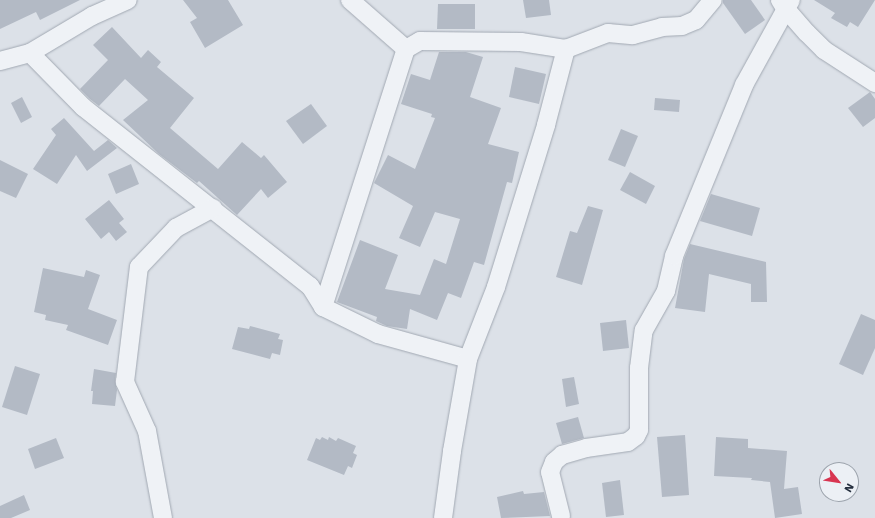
<!DOCTYPE html>
<style>
body{margin:0}
#map{position:relative;width:875px;height:518px;overflow:hidden;background:#dce1e8;font-family:"Work Sans",sans-serif}
div>[style]{position:absolute}
.building>*{inset:0;background:#b3bac5}
.roads{filter:drop-shadow(0 0 1px #a1a8b2) drop-shadow(0 0 1px #a1a8b2)}
.minor>*{height:18px;margin:-9px;padding:0 9px;transform-origin:9px;border-radius:9px;background:#eff2f6}
span{translate:-50% -50%;white-space:nowrap;text-align:center;line-height:1.15;-webkit-text-stroke:3px #ecf0f5;paint-order:stroke}
.north{position:absolute;left:819px;top:462px;width:40px;height:40px;box-sizing:border-box;background:#ecf0f5;border:1px solid #9ca3ac;border-radius:50%;rotate:120deg;font-size:11px;font-weight:700;line-height:16px;text-align:center;color:#252f3f}
.north::after{content:'';display:block;margin:auto;width:14px;height:18px;background:#d83551;clip-path:polygon(50% 0,100% 100%,50% 72%,0 100%)}
</style>
<div id="map">
<div class="building">
<i style="clip-path:polygon(0 0,80px 0,40px 20px,36px 12px,0 29px)"></i>
<i style="clip-path:polygon(183px 0,228px 0,243px 25px,205px 48px,190px 22px,197px 18px)"></i>
<i style="clip-path:polygon(523px 0,549px 0,551px 15px,526px 18px)"></i>
<i style="clip-path:polygon(723px 0,751px 0,765px 20px,745px 34px,723px 3px)"></i>
<i style="clip-path:polygon(814px 0,875px 0,858px 27px,850px 22px,847px 27px,831px 18px,835px 13px)"></i>
<i style="clip-path:polygon(438px 4px,475px 4px,475px 29px,437px 29px)"></i>
<i style="clip-path:polygon(112px 27px,141px 58px,148px 50px,161px 62px,157px 67px,194px 98px,170px 128px,218px 169px,242px 142px,261px 158px,264px 155px,287px 182px,268px 198px,261px 189px,237px 215px,199px 181px,197px 183px,159px 154px,123px 120px,148px 100px,125px 79px,99px 106px,90px 99px,80px 89px,108px 60px,93px 45px)"></i>
<i style="clip-path:polygon(439px 52px,466px 52px,483px 57px,470px 97px,501px 108px,488px 144px,519px 152px,512px 183px,507px 182px,484px 265px,474px 262px,461px 298px,448px 293px,437px 320px,410px 309px,407px 329px,387px 326px,376px 321px,377px 317px,337px 302px,360px 240px,398px 255px,385px 289px,420px 295px,434px 259px,446px 264px,460px 219px,435px 212px,420px 247px,399px 238px,413px 206px,374px 183px,388px 155px,415px 169px,435px 118px,431px 117px,432px 114px,401px 104px,411px 74px,430px 80px)"></i>
<i style="clip-path:polygon(515px 67px,546px 74px,539px 104px,509px 97px)"></i>
<i style="clip-path:polygon(870px 92px,875px 99px,875px 118px,863px 127px,848px 108px)"></i>
<i style="clip-path:polygon(22px 97px,32px 117px,21px 123px,11px 103px)"></i>
<i style="clip-path:polygon(655px 98px,680px 100px,679px 112px,654px 110px)"></i>
<i style="clip-path:polygon(311px 104px,327px 126px,303px 144px,286px 121px)"></i>
<i style="clip-path:polygon(64px 118px,94px 151px,108px 140px,117px 148px,87px 171px,76px 155px,57px 184px,33px 169px,56px 135px,51px 129px)"></i>
<i style="clip-path:polygon(621px 129px,638px 136px,625px 167px,608px 160px)"></i>
<i style="clip-path:polygon(0 160px,28px 174px,16px 198px,0 191px)"></i>
<i style="clip-path:polygon(131px 164px,139px 184px,116px 194px,108px 174px)"></i>
<i style="clip-path:polygon(630px 172px,655px 186px,646px 204px,620px 190px)"></i>
<i style="clip-path:polygon(711px 194px,760px 208px,752px 236px,700px 221px)"></i>
<i style="clip-path:polygon(109px 200px,124px 219px,119px 223px,127px 232px,116px 241px,109px 232px,101px 239px,85px 219px)"></i>
<i style="clip-path:polygon(588px 206px,603px 210px,582px 285px,556px 277px,570px 231px,577px 233px)"></i>
<i style="clip-path:polygon(690px 244px,766px 262px,767px 302px,751px 302px,751px 284px,709px 274px,705px 312px,675px 308px,684px 259px)"></i>
<i style="clip-path:polygon(43px 268px,84px 277px,86px 270px,100px 275px,88px 309px,117px 320px,108px 345px,66px 330px,68px 325px,45px 320px,46px 315px,34px 312px)"></i>
<i style="clip-path:polygon(861px 314px,875px 320px,875px 348px,863px 375px,839px 364px)"></i>
<i style="clip-path:polygon(626px 320px,629px 348px,603px 351px,600px 323px)"></i>
<i style="clip-path:polygon(250px 326px,280px 334px,278px 339px,283px 340px,280px 355px,272px 353px,270px 359px,232px 349px,238px 327px,249px 329px)"></i>
<i style="clip-path:polygon(15px 366px,40px 374px,27px 415px,2px 407px)"></i>
<i style="clip-path:polygon(94px 369px,116px 373px,115px 381px,117px 390px,115px 406px,92px 404px,93px 391px,91px 391px)"></i>
<i style="clip-path:polygon(574px 377px,579px 404px,566px 407px,562px 379px)"></i>
<i style="clip-path:polygon(578px 417px,584px 438px,562px 444px,556px 423px)"></i>
<i style="clip-path:polygon(685px 435px,689px 495px,662px 497px,657px 437px)"></i>
<i style="clip-path:polygon(322px 437px,328px 440px,329px 437px,336px 441px,338px 438px,356px 446px,353px 453px,357px 455px,352px 468px,348px 466px,344px 475px,307px 460px,316px 438px,320px 440px)"></i>
<i style="clip-path:polygon(716px 437px,748px 439px,748px 448px,787px 451px,784px 489px,798px 487px,802px 514px,775px 518px,770px 482px,751px 480px,752px 478px,714px 476px)"></i>
<i style="clip-path:polygon(56px 438px,64px 458px,35px 469px,28px 449px)"></i>
<i style="clip-path:polygon(620px 480px,624px 515px,606px 517px,602px 483px)"></i>
<i style="clip-path:polygon(523px 491px,524px 494px,544px 492px,550px 516px,501px 518px,497px 497px)"></i>
<i style="clip-path:polygon(24px 495px,30px 510px,11px 518px,0 518px,0 506px)"></i>
</div>
<div class="roads">
<div class="minor">
<i style="left:350px;top:0;width:74px;rotate:41.2deg"></i>
<i style="left:780px;top:0;width:9px;rotate:58deg"></i>
<i style="left:785px;top:8px;width:33px;rotate:49deg"></i>
<i style="left:807px;top:33px;width:24px;rotate:45deg"></i>
<i style="left:824px;top:50px;width:61px;rotate:32.9deg"></i>
<i style="left:30px;top:53px;width:76px;rotate:45.5deg"></i>
<i style="left:83px;top:107px;width:289px;rotate:38.3deg"></i>
<i style="left:310px;top:286px;width:25px;rotate:58deg"></i>
<i style="left:323px;top:307px;width:61px;rotate:26.1deg"></i>
<i style="left:378px;top:334px;width:93px;rotate:15.5deg"></i>
<i style="left:0;top:61px;width:31px;rotate:-15deg"></i>
<i style="left:30px;top:53px;width:72px;rotate:-30.8deg"></i>
<i style="left:92px;top:16px;width:39px;rotate:-24deg"></i>
<i style="left:323px;top:307px;width:271px;rotate:-72.2deg"></i>
<i style="left:406px;top:49px;width:16px;rotate:-30deg"></i>
<i style="left:420px;top:41px;width:101px;rotate:0.6deg"></i>
<i style="left:521px;top:42px;width:46px;rotate:8.8deg"></i>
<i style="left:561px;top:516px;width:45px;rotate:-104deg"></i>
<i style="left:550px;top:472px;width:11px;rotate:-68deg"></i>
<i style="left:554px;top:462px;width:11px;rotate:-41deg"></i>
<i style="left:562px;top:455px;width:25px;rotate:-16deg"></i>
<i style="left:586px;top:448px;width:42px;rotate:-8.1deg"></i>
<i style="left:628px;top:442px;width:10px;rotate:-37deg"></i>
<i style="left:636px;top:436px;width:7px;rotate:-63deg"></i>
<i style="left:639px;top:430px;width:62px;rotate:-90deg"></i>
<i style="left:639px;top:368px;width:38px;rotate:-83deg"></i>
<i style="left:644px;top:330px;width:45px;rotate:-60.6deg"></i>
<i style="left:666px;top:291px;width:36px;rotate:-77deg"></i>
<i style="left:674px;top:256px;width:185px;rotate:-67.7deg"></i>
<i style="left:744px;top:85px;width:97px;rotate:-61.1deg"></i>
<i style="left:163px;top:518px;width:88px;rotate:-100.4deg"></i>
<i style="left:147px;top:431px;width:54px;rotate:-114.2deg"></i>
<i style="left:125px;top:382px;width:116px;rotate:-83.1deg"></i>
<i style="left:139px;top:267px;width:54px;rotate:-46.5deg"></i>
<i style="left:176px;top:228px;width:42px;rotate:-28.4deg"></i>
<i style="left:443px;top:518px;width:68px;rotate:-82.3deg"></i>
<i style="left:452px;top:451px;width:93px;rotate:-80.1deg"></i>
<i style="left:468px;top:359px;width:77px;rotate:-68.7deg"></i>
<i style="left:496px;top:287px;width:170px;rotate:-72.8deg"></i>
<i style="left:546px;top:125px;width:79px;rotate:-75.3deg"></i>
<i style="left:566px;top:49px;width:45px;rotate:-20.9deg"></i>
<i style="left:608px;top:33px;width:25px;rotate:5deg"></i>
<i style="left:633px;top:35px;width:30px;rotate:-15deg"></i>
<i style="left:662px;top:27px;width:20px;rotate:-3deg"></i>
<i style="left:682px;top:26px;width:15px;rotate:-23deg"></i>
<i style="left:696px;top:20px;width:26px;rotate:-50deg"></i>
</div>
</div>
<div class="north">N</div>
</div>
